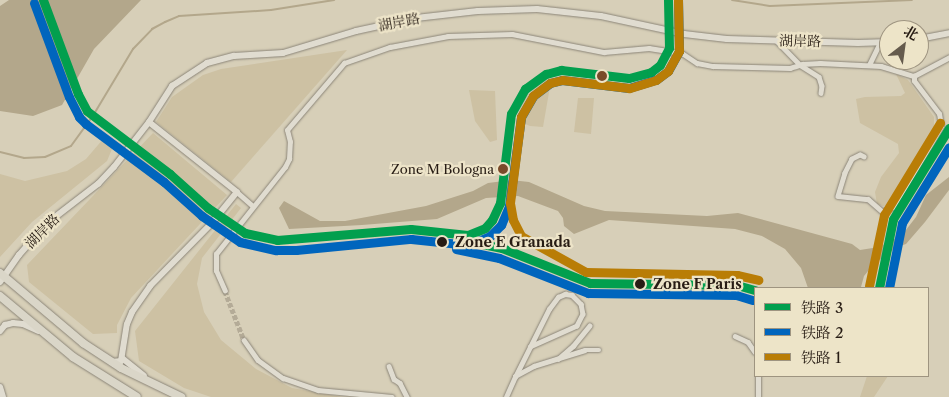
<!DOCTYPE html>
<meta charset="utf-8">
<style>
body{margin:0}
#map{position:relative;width:949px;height:397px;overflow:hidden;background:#d7cfb8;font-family:"Libre Caslon Text","Noto Serif SC",serif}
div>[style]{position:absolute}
.green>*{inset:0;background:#cdc1a3}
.water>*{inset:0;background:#b3a78b}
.stream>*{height:2px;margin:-1px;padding:0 1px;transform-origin:1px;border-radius:1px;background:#b3a78b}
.street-tunnel>*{height:4.5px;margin-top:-2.25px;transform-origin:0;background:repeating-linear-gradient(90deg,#b4ab97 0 4.5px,transparent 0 6.5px)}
.roads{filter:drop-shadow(0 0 1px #8b8578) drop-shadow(0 0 1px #8b8578)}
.street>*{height:4.5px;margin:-2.25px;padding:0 2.25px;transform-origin:2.25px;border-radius:2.25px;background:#e0dcd0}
.secondary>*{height:6px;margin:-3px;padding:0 3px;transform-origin:3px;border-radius:3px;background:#e0dcd0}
.primary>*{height:8px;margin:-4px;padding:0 4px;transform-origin:4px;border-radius:4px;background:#dad6c8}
.rail-1>*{height:9px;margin:-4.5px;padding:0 4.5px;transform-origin:4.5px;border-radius:4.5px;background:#029f4e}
.rail-2>*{height:9px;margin:-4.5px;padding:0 4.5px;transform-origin:4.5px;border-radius:4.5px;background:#0065bd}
.rail-3>*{height:9px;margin:-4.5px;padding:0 4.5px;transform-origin:4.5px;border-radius:4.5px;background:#b97d06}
.dots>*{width:14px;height:14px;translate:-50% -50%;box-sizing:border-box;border:2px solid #ede4c8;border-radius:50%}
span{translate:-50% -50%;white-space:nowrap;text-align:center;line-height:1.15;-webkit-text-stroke:4.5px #ede4c8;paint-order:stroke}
.bus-label{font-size:13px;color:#271c14}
.right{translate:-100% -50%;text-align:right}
.street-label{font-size:14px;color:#271c14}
.stop-label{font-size:14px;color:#271c14;font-weight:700}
.left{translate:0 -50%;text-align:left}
.legend{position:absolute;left:754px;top:287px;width:175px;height:90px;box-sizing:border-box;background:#ede4c8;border:1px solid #9e9480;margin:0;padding:6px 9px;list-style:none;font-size:15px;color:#271c14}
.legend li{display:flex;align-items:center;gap:10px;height:25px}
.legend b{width:25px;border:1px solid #9e9480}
.north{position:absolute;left:879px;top:20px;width:50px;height:50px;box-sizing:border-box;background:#ede4c8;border:1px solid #9e9480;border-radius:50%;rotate:30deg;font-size:14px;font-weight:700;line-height:20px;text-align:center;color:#271c14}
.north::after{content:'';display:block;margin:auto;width:18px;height:22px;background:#655b4d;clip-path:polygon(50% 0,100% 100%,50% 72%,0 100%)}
</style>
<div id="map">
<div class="green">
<i style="clip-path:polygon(347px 50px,231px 182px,156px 122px,172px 97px,203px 75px,221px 69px)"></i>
<i style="clip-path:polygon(549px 74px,552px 75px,543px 127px,530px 126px,521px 122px,517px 116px,524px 98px)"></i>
<i style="clip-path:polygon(896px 74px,908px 80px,934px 117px,934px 129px,890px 205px,883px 206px,877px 204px,875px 192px,881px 177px,899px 153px,898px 144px,860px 123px,856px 99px,865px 97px,901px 96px,905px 93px)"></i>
<i style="clip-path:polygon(469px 90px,495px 91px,497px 140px,490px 142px,475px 121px)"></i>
<i style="clip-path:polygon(578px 98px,594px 98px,591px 134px,574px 132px)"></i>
<i style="clip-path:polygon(153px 133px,227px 195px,131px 298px,117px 325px,117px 333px,93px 334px,29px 282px,27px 265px)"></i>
<i style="clip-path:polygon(104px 138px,112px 149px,107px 161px,32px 222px,0 257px,0 174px,25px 181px,67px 171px,86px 159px)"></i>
<i style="clip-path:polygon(236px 204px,241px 208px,202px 258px,197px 284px,204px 312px,221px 340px,256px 369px,292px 388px,342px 397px,211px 397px,184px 388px,139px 361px,135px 331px)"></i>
<i style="clip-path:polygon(867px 376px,888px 376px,874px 397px,860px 397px)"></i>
</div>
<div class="water">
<i style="clip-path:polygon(9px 0,141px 0,94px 49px,62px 105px,33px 116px,0 111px,0 6px)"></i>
<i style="clip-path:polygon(949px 177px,949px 190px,925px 222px,906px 244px,897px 247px,873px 265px,864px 276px,861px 287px,857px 288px,808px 288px,801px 268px,785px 249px,762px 236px,735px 229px,609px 220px,574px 234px,564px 226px,563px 218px,558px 211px,518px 196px,486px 198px,437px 219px,362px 225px,289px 229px,279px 208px,284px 201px,320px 221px,345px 221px,426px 206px,473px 191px,488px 183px,511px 180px,529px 182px,584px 206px,605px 211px,707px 216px,738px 213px,852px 244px,860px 250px,879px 247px,902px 235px,916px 217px,926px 195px)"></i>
</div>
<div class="stream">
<i style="left:732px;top:0;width:38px;rotate:9deg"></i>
<i style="left:770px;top:6px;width:142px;rotate:-2.4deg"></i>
<i style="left:0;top:152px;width:25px;rotate:14deg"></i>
<i style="left:24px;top:158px;width:21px;rotate:-3deg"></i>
<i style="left:45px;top:157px;width:28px;rotate:-23deg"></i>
<i style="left:71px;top:146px;width:39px;rotate:-54deg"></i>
<i style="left:94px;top:114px;width:76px;rotate:-59deg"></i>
<i style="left:133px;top:49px;width:28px;rotate:-46deg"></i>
<i style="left:152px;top:29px;width:15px;rotate:-28deg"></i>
<i style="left:165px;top:22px;width:15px;rotate:-23deg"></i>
<i style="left:179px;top:16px;width:92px;rotate:-3.7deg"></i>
<i style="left:271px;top:10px;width:64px;rotate:-9deg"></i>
</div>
<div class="street-tunnel">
<i style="left:225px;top:291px;width:53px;rotate:68.8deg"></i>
</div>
<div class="roads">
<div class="street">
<i style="left:777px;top:41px;width:33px;rotate:46deg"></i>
<i style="left:800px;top:65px;width:22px;rotate:32deg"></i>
<i style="left:819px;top:77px;width:9px;rotate:72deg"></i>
<i style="left:822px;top:86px;width:7px;rotate:98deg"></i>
<i style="left:869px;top:65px;width:25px;rotate:-64deg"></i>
<i style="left:864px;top:157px;width:4px;rotate:-153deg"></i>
<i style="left:860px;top:155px;width:9px;rotate:153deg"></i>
<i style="left:852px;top:159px;width:16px;rotate:117deg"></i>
<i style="left:845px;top:173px;width:24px;rotate:107deg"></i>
<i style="left:838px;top:196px;width:30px;rotate:6deg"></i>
<i style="left:868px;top:199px;width:20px;rotate:41deg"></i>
<i style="left:883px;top:212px;width:11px;rotate:-27deg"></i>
<i style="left:893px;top:207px;width:94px;rotate:-59.3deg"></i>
<i style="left:941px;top:126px;width:12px;rotate:-99deg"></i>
<i style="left:939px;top:114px;width:41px;rotate:-127.1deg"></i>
<i style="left:914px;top:81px;width:5px;rotate:-90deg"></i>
<i style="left:914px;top:76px;width:40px;rotate:-28deg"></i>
<i style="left:237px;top:192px;width:21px;rotate:41deg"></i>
<i style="left:225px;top:291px;width:22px;rotate:-114deg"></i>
<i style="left:216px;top:271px;width:17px;rotate:-90deg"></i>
<i style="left:216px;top:254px;width:111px;rotate:-51.6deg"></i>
<i style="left:285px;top:167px;width:9px;rotate:-63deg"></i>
<i style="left:289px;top:159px;width:17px;rotate:-87deg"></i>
<i style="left:290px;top:142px;width:12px;rotate:-104deg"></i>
<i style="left:287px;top:130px;width:88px;rotate:-49.6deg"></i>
<i style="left:344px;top:63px;width:49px;rotate:-19.2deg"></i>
<i style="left:390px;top:47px;width:59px;rotate:-10.7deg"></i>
<i style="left:448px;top:36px;width:64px;rotate:-1.8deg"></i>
<i style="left:512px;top:34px;width:94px;rotate:11.1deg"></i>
<i style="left:604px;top:52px;width:45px;rotate:-5.1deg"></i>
<i style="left:649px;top:48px;width:33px;rotate:9deg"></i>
<i style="left:682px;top:53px;width:18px;rotate:34deg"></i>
<i style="left:697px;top:63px;width:16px;rotate:11deg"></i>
<i style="left:713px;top:66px;width:77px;rotate:1.5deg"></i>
<i style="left:790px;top:68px;width:13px;rotate:-18deg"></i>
<i style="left:802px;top:64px;width:18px;rotate:-3deg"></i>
<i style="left:820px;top:63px;width:61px;rotate:2.8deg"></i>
<i style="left:881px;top:66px;width:34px;rotate:17deg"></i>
<i style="left:735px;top:336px;width:14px;rotate:25deg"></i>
<i style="left:748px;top:342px;width:12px;rotate:55deg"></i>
<i style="left:244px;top:340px;width:24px;rotate:55deg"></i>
<i style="left:258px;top:360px;width:31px;rotate:36deg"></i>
<i style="left:283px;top:378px;width:37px;rotate:19deg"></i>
<i style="left:318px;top:390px;width:74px;rotate:5.4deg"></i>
<i style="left:558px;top:359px;width:20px;rotate:-41deg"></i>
<i style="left:573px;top:346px;width:26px;rotate:-51deg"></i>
<i style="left:389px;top:366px;width:14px;rotate:69deg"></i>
<i style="left:394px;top:379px;width:7px;rotate:34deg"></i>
<i style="left:400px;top:383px;width:16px;rotate:63deg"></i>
<i style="left:515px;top:376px;width:21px;rotate:-28deg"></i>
<i style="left:534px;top:366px;width:53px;rotate:-17.4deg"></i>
<i style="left:585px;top:350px;width:14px"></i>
<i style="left:506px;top:397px;width:22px;rotate:-66deg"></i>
<i style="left:515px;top:377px;width:76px;rotate:-63.4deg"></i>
<i style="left:549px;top:309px;width:15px;rotate:-53deg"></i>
<i style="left:558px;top:297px;width:8px;rotate:-23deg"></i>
<i style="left:565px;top:294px;width:7px;rotate:8deg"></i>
<i style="left:572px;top:295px;width:13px;rotate:45deg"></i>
<i style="left:581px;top:304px;width:10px;rotate:79deg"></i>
<i style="left:583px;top:314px;width:13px;rotate:117deg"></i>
<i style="left:577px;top:326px;width:51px;rotate:155.9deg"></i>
<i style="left:758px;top:397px;width:21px;rotate:-90deg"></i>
</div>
<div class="secondary">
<i style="left:919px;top:39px;width:31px;rotate:-11deg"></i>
<i style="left:0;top:282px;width:33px;rotate:-55deg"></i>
<i style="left:19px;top:255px;width:41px;rotate:-48.9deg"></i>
<i style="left:46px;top:224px;width:66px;rotate:-37.6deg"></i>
<i style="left:98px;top:184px;width:23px;rotate:-47deg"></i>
<i style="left:114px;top:167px;width:57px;rotate:-52.1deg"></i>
<i style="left:149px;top:122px;width:43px;rotate:-57.4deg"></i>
<i style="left:172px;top:86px;width:42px;rotate:-33.3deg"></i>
<i style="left:207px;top:63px;width:28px;rotate:-15deg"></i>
<i style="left:234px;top:56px;width:49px;rotate:-3.5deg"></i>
<i style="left:283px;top:53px;width:76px;rotate:-16.8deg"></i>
<i style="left:356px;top:31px;width:61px;rotate:-12.2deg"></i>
<i style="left:416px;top:18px;width:62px;rotate:-6.4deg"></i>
<i style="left:478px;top:11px;width:59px;rotate:-1.9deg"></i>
<i style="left:537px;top:9px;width:64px;rotate:6.2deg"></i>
<i style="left:601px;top:16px;width:85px;rotate:12.2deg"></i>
<i style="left:684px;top:34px;width:43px;rotate:6.6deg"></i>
<i style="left:727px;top:39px;width:131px;rotate:1.7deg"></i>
<i style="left:858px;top:43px;width:31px;rotate:-2deg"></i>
<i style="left:0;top:331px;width:8px;rotate:-50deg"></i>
<i style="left:5px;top:325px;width:8px;rotate:-14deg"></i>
<i style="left:13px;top:323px;width:10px;rotate:6deg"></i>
<i style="left:23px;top:324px;width:17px;rotate:24deg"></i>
<i style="left:122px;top:358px;width:28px;rotate:39deg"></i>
<i style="left:112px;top:362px;width:9px;rotate:-6deg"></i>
<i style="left:121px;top:361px;width:37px;rotate:-81deg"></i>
<i style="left:127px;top:324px;width:13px;rotate:-67deg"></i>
<i style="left:132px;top:312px;width:32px;rotate:-55deg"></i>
<i style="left:150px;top:286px;width:87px;rotate:-45.5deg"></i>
<i style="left:211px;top:224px;width:41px;rotate:-50.9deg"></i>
<i style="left:237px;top:192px;width:112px;rotate:-141.5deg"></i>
<i style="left:0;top:387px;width:10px;rotate:73deg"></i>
</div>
<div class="primary">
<i style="left:0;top:273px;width:109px;rotate:40.1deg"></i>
<i style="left:83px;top:343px;width:45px;rotate:33.3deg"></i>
<i style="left:121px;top:368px;width:67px;rotate:25.8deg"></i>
<i style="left:0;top:296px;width:95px;rotate:39.9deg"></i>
<i style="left:73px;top:357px;width:75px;rotate:32deg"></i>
</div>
</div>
<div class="rail-1">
<i style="left:43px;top:0;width:100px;rotate:69.6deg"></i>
<i style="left:78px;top:94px;width:19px;rotate:62deg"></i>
<i style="left:87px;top:111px;width:104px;rotate:37.2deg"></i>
<i style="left:170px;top:174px;width:51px;rotate:41.8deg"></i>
<i style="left:208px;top:208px;width:45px;rotate:34deg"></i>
<i style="left:245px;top:233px;width:33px;rotate:12deg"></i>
<i style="left:277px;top:240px;width:134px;rotate:-4.7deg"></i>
<i style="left:411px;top:229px;width:57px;rotate:6deg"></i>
<i style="left:468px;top:235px;width:18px;rotate:-22deg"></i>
<i style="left:485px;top:228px;width:11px;rotate:-49deg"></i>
<i style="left:492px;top:220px;width:19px;rotate:-65deg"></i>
<i style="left:500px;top:203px;width:90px;rotate:-83deg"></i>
<i style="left:511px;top:114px;width:29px;rotate:-61deg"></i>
<i style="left:525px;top:89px;width:26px;rotate:-36deg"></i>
<i style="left:546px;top:74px;width:16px;rotate:-15deg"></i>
<i style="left:561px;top:70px;width:68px;rotate:6.7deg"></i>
<i style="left:629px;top:78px;width:23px;rotate:-15deg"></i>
<i style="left:651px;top:72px;width:11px;rotate:-38deg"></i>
<i style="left:660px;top:65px;width:19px;rotate:-62deg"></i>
<i style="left:669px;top:48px;width:48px;rotate:-91.2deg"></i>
<i style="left:458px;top:239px;width:45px;rotate:11.6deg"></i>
<i style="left:502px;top:248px;width:95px;rotate:21.7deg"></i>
<i style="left:590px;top:283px;width:147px;rotate:0.8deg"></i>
<i style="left:737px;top:285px;width:19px;rotate:16deg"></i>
<i style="left:879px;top:288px;width:70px;rotate:-78.5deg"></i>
<i style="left:893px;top:219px;width:107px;rotate:-58.4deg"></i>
</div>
<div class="rail-2">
<i style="left:34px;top:3px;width:100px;rotate:69.6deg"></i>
<i style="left:69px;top:97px;width:22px;rotate:63deg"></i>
<i style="left:79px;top:117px;width:10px;rotate:45deg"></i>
<i style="left:86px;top:124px;width:97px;rotate:36.6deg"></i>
<i style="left:164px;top:182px;width:51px;rotate:41.8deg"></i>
<i style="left:202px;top:216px;width:46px;rotate:34.4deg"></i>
<i style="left:240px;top:242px;width:37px;rotate:13deg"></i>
<i style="left:276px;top:250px;width:20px"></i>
<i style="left:296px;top:250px;width:116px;rotate:-5.5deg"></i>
<i style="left:411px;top:239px;width:58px;rotate:5.9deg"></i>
<i style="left:469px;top:245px;width:23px;rotate:-23deg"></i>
<i style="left:490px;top:236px;width:16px;rotate:-45deg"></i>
<i style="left:501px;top:225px;width:21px;rotate:-67deg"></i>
<i style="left:509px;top:206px;width:90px;rotate:-82.3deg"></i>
<i style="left:521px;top:117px;width:24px;rotate:-60deg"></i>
<i style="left:533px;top:96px;width:21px;rotate:-37deg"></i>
<i style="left:550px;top:83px;width:12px;rotate:-14deg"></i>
<i style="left:562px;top:80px;width:67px;rotate:6.8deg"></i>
<i style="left:629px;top:88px;width:28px;rotate:-17deg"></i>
<i style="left:656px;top:80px;width:15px;rotate:-37deg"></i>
<i style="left:668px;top:71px;width:23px;rotate:-61deg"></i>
<i style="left:679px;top:51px;width:51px;rotate:-91.1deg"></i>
<i style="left:456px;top:249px;width:44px;rotate:11.8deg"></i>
<i style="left:499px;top:258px;width:96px;rotate:21.5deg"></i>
<i style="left:588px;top:293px;width:148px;rotate:0.8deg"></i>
<i style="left:736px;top:295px;width:17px;rotate:17deg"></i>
<i style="left:889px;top:288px;width:66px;rotate:-78.7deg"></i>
<i style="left:902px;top:223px;width:89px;rotate:-58.3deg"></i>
</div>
<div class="rail-3">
<i style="left:678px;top:0;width:51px;rotate:88.9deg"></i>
<i style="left:679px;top:51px;width:23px;rotate:119deg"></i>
<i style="left:668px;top:71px;width:15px;rotate:143deg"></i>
<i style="left:656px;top:80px;width:28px;rotate:163deg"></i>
<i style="left:629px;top:88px;width:67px;rotate:-173.2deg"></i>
<i style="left:562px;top:80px;width:12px;rotate:166deg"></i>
<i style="left:550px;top:83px;width:21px;rotate:143deg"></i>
<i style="left:533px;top:96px;width:24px;rotate:120deg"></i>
<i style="left:521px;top:117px;width:87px;rotate:97.3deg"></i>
<i style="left:510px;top:203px;width:17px;rotate:80deg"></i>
<i style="left:513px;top:220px;width:18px;rotate:63deg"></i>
<i style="left:521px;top:236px;width:74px;rotate:29deg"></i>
<i style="left:586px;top:272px;width:151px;rotate:1.1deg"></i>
<i style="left:737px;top:275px;width:22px;rotate:13deg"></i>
<i style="left:869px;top:286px;width:73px;rotate:-78.1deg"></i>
<i style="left:884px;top:215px;width:108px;rotate:-58.7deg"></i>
</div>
<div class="dots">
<i style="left:602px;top:76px;background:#7a4b2a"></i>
<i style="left:503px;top:169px;background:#7a4b2a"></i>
<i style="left:442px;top:242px;background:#271c14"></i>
<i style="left:640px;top:284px;background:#271c14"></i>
</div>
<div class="bus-label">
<span class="right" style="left:494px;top:169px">Zone M Bologna</span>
</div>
<div class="street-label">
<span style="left:399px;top:22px;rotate:-11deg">湖岸路</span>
<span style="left:800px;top:41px;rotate:1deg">湖岸路</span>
<span style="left:42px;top:231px;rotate:-45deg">湖岸路</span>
</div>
<div class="stop-label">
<span class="left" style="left:455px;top:242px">Zone E Granada</span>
<span class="left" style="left:653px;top:284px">Zone F Paris</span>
</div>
<ul class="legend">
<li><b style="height:6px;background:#029f4e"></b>铁路 3</li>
<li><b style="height:6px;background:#0065bd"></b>铁路 2</li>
<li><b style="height:6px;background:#b97d06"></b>铁路 1</li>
</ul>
<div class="north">北</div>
</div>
